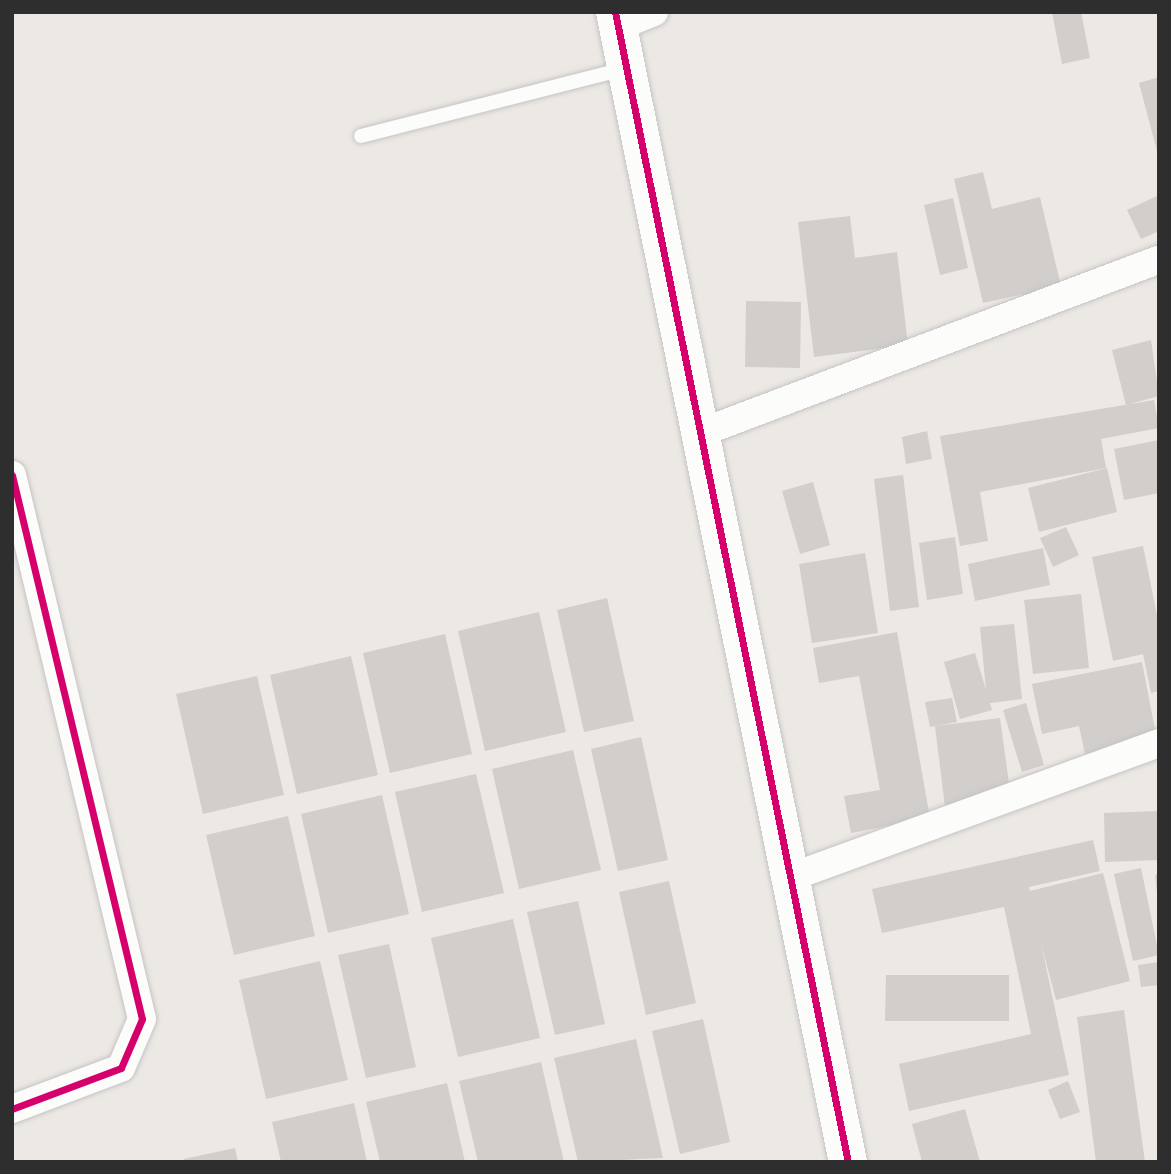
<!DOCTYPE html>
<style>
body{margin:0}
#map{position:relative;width:1171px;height:1174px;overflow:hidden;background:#ece8e4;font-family:"Varela Round",sans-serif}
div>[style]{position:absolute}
.building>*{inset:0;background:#d1cecb}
.roads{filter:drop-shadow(0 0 2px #c5c4c5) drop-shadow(0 0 2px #c5c4c5)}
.lane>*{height:14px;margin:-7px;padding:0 7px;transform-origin:7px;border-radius:7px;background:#fcfcfb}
.street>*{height:28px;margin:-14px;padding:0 14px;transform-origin:14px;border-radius:14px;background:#fcfcfb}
.secondary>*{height:38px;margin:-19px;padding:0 19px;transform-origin:19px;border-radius:19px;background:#fcfcfb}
.cycleway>*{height:7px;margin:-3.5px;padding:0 3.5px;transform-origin:3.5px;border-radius:3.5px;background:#d6006c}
span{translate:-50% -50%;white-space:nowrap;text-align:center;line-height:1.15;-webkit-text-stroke:6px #fff;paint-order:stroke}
.frame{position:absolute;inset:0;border:14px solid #2e2e2e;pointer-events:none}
</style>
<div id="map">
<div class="building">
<i style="clip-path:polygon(1052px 12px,1081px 12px,1090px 58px,1062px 64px)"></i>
<i style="clip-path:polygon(1159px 77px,1159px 154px,1158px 155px,1139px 83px)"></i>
<i style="clip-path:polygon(983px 172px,992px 209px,1040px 197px,1064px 299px,1026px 308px,1023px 294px,983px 303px,954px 179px)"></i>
<i style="clip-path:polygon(1159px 195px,1159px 231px,1141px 239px,1127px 210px)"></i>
<i style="clip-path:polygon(953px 198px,968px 268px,940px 275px,924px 205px)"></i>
<i style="clip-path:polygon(850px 216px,855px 258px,897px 252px,908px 345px,814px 357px,798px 222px)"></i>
<i style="clip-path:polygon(746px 301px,801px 302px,800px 368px,745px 367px)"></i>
<i style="clip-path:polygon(1151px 340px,1159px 396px,1126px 405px,1112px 350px)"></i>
<i style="clip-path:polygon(1154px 400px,1159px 428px,1101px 439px,1106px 468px,980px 492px,988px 541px,960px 546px,940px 436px)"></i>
<i style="clip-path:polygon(927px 431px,932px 459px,906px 464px,902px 437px)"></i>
<i style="clip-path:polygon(1159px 440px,1159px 493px,1124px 500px,1114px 449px)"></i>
<i style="clip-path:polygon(1107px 468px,1117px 512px,1039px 532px,1028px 488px)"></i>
<i style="clip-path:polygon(903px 475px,919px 607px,890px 611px,874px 479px)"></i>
<i style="clip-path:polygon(813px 482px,830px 545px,800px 554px,782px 491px)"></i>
<i style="clip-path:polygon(1066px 527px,1079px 555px,1053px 567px,1040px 538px)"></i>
<i style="clip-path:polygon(955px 537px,963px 594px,927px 600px,919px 543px)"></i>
<i style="clip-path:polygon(1143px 546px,1159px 625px,1159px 691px,1151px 693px,1143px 654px,1113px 661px,1092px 557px)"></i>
<i style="clip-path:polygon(1043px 548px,1050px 585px,975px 601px,968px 564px)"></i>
<i style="clip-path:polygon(865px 553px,878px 633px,812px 643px,799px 564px)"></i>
<i style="clip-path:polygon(1081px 594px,1089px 668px,1033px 674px,1024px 600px)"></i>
<i style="clip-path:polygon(607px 598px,634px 721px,584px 732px,557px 610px)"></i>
<i style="clip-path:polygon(539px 612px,566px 732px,485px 751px,458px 631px)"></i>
<i style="clip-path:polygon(1014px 624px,1022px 699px,990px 703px,992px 710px,960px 719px,944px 662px,975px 653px,986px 690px,980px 627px)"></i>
<i style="clip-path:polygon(897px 632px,930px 818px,851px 833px,844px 796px,880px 790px,859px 676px,819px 683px,813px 648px)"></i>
<i style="clip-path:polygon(445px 634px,472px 754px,390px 773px,363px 653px)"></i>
<i style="clip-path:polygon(351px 656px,378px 775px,297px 794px,270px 675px)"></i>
<i style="clip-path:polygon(1142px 662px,1157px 740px,1085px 754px,1079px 726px,1042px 734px,1032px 684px)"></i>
<i style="clip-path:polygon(257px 676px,284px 795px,203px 814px,176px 694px)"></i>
<i style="clip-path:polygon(952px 698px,957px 722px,930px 727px,925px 702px)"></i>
<i style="clip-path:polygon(1026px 703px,1044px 765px,1022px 772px,1003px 710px)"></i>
<i style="clip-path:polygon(1000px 718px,1011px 798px,945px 807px,935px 726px)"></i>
<i style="clip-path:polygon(641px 737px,668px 860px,618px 871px,591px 749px)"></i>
<i style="clip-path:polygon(573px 750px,601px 870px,519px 889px,492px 769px)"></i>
<i style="clip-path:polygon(476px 774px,504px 893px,422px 912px,395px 792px)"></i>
<i style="clip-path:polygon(382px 795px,409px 914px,328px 933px,301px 814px)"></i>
<i style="clip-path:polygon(1159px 811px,1159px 860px,1105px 862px,1104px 813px)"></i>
<i style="clip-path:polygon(288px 816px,315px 936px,234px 955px,206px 835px)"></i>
<i style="clip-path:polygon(1093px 840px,1100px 871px,1029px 887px,1030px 891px,1103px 873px,1130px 981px,1056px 1000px,1041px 943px,1069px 1075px,909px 1111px,899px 1064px,1031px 1034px,1004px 907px,882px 933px,872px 889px)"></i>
<i style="clip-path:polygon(1141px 868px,1159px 955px,1133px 961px,1114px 874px)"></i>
<i style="clip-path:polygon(1159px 874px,1159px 892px,1157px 892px,1155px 875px)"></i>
<i style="clip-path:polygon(669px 881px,696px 1003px,646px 1015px,619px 892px)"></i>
<i style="clip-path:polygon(578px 901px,605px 1024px,555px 1035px,527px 912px)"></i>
<i style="clip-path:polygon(513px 919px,540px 1038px,458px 1057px,431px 938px)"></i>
<i style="clip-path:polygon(389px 944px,416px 1067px,366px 1078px,338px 955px)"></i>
<i style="clip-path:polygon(320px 961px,348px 1080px,266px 1099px,239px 980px)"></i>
<i style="clip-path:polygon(1159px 962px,1159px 985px,1141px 987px,1138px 965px)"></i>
<i style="clip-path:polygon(886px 975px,1009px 975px,1009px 1021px,885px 1021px)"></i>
<i style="clip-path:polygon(1124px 1010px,1145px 1162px,1096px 1162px,1077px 1017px)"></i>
<i style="clip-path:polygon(703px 1019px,730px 1142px,680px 1154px,652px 1031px)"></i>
<i style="clip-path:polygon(636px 1039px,663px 1158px,578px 1162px,554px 1058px)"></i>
<i style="clip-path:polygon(541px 1062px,564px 1162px,478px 1162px,459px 1081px)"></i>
<i style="clip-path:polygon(1068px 1081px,1080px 1112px,1060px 1119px,1048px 1090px)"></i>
<i style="clip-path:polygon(447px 1083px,465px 1162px,380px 1162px,366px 1102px)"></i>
<i style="clip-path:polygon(354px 1103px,367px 1162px,281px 1162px,272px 1122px)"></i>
<i style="clip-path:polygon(965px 1109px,980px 1162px,922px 1162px,912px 1124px)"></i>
<i style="clip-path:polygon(235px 1148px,238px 1162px,185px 1162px,184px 1159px)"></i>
</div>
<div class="roads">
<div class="lane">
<i style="left:361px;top:136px;width:271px;rotate:-14.3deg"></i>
</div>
<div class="street">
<i style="left:617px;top:27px;width:40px;rotate:-22deg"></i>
<i style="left:700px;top:433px;width:491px;rotate:-20.7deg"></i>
<i style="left:12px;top:475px;width:559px;rotate:76.56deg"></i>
<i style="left:142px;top:1019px;width:53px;rotate:113.2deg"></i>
<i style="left:121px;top:1068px;width:116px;rotate:159.4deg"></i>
<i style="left:791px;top:877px;width:392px;rotate:-20deg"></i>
</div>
<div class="secondary">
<i style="left:615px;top:12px;width:1173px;rotate:78.55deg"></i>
</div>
</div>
<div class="cycleway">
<i style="left:615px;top:12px;width:1173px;rotate:78.55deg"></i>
<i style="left:12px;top:475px;width:559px;rotate:76.56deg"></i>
<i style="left:142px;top:1019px;width:53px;rotate:113.2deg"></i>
<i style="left:121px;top:1068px;width:116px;rotate:159.4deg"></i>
</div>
<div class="frame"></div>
</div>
